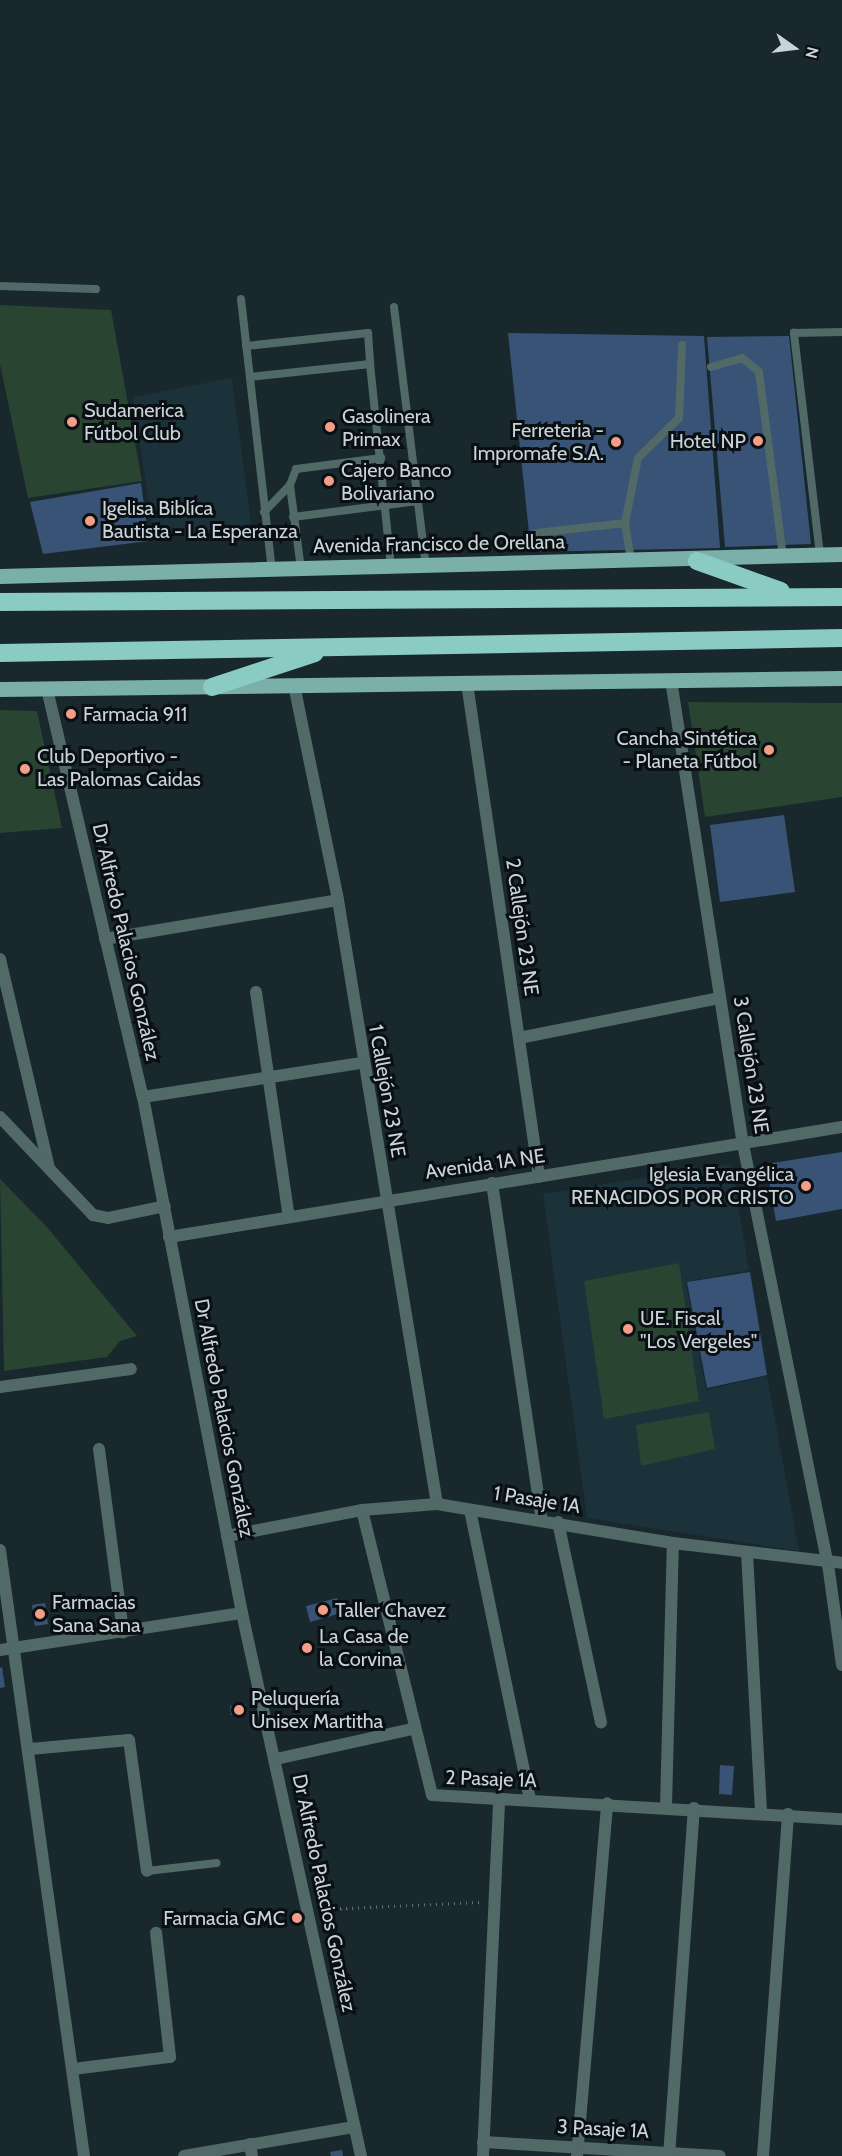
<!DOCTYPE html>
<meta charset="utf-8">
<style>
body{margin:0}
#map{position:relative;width:842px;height:2156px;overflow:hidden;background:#18282d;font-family:Cabin,sans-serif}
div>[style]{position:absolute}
.built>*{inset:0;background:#1b323a}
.green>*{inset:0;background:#294430}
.building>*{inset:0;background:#385376}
.path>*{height:3px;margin-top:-1.5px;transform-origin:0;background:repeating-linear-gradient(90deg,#616e73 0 1.5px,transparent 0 6px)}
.lane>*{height:8px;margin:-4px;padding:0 4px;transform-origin:4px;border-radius:4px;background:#516a67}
.street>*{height:12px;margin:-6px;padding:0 6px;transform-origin:6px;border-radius:6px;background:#516a67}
.primary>*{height:15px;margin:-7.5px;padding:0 7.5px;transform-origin:7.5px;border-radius:7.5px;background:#7ab0a9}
.highway>*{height:18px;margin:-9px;padding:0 9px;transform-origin:9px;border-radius:9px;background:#8acbc3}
.dots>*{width:16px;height:16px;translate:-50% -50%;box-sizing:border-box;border:3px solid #090f12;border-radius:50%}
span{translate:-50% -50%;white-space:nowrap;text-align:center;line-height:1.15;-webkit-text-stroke:6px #090f12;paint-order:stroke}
.poi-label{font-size:20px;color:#cad4d8}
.left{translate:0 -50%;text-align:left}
.right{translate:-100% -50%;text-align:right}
.street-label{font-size:20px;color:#cad4d8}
.north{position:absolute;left:764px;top:18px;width:60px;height:60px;-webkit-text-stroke:4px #090f12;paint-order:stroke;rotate:104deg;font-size:16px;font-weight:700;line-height:24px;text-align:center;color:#cad4d8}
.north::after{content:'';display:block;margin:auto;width:21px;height:27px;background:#cad4d8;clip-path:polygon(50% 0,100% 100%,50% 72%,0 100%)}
</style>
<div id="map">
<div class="built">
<i style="clip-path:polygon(232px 378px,251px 524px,154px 539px,133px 397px)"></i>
<i style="clip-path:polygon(731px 1164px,749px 1270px,686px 1282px,706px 1390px,767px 1376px,799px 1551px,587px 1518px,543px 1194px)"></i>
</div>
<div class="green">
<i style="clip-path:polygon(0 305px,111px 310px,142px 481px,28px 498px,0 364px)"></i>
<i style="clip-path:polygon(688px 702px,842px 703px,842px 797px,705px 817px)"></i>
<i style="clip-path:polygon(0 710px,37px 711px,62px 828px,0 833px)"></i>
<i style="clip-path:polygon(0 1179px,46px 1226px,137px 1336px,120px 1341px,107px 1357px,4px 1371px)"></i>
<i style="clip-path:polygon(679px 1263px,699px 1401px,604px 1419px,584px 1281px)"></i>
<i style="clip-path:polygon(709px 1412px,715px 1449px,641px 1466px,636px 1425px)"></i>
</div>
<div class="building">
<i style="clip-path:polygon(508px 333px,704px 336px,720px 548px,531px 552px)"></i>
<i style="clip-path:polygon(789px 336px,811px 544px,725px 547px,707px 337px)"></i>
<i style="clip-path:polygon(141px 483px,149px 541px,43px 554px,30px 502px)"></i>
<i style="clip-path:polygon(784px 815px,795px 892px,720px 902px,710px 825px)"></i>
<i style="clip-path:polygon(842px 1152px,842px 1209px,776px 1221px,766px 1164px)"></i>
<i style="clip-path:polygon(750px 1272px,767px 1375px,707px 1388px,687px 1282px)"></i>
<i style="clip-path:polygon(337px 1598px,341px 1613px,310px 1622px,306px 1606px)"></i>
<i style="clip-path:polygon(45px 1603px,48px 1624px,35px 1626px,32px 1605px)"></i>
<i style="clip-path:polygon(2px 1667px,5px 1687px,0 1688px,0 1668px)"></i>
<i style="clip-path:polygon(246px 1704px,247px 1713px,231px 1715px,230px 1706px)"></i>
<i style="clip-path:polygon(720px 1765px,734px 1766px,732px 1795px,719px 1794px)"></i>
<i style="clip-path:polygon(342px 2150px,343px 2156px,331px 2156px,330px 2152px)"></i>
</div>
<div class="path">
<i style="left:322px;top:1909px;width:158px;rotate:-2.5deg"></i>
</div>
<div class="lane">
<i style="left:0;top:286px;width:96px;rotate:1.8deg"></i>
<i style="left:241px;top:299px;width:273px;rotate:83.5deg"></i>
<i style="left:394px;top:307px;width:262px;rotate:83deg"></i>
<i style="left:246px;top:346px;width:123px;rotate:-6.1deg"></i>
<i style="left:368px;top:333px;width:31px;rotate:86deg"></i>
<i style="left:711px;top:367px;width:32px;rotate:-16deg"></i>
<i style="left:742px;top:358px;width:22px;rotate:39deg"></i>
<i style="left:759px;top:372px;width:187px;rotate:82.6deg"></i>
<i style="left:250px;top:377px;width:121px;rotate:-6.2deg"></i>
<i style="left:370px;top:364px;width:204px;rotate:84.1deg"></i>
<i style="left:264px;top:512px;width:37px;rotate:-46deg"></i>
<i style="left:293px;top:517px;width:126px;rotate:-7.3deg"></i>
<i style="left:625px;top:523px;width:66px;rotate:-78.7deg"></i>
<i style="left:638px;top:458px;width:57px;rotate:-44.3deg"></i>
<i style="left:679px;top:418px;width:73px;rotate:-87.6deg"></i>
<i style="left:537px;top:533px;width:89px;rotate:-6.5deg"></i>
<i style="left:625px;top:523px;width:39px;rotate:81deg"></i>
<i style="left:820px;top:555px;width:224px;rotate:-96.7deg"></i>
<i style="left:794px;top:333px;width:48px;rotate:-1.2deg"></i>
<i style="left:301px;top:569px;width:85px;rotate:-97.5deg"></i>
<i style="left:290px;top:485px;width:17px;rotate:-69deg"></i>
<i style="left:296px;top:469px;width:86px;rotate:-7.4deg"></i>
<i style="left:147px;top:1871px;width:70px;rotate:-6.5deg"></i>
</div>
<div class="street">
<i style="left:671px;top:680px;width:470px;rotate:81.2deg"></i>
<i style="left:743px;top:1144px;width:429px;rotate:78.6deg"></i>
<i style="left:828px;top:1564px;width:102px;rotate:82.1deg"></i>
<i style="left:467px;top:683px;width:499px;rotate:81.7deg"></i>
<i style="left:294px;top:685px;width:219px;rotate:78.4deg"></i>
<i style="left:338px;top:900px;width:612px;rotate:80.69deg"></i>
<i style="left:47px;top:689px;width:419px;rotate:76.8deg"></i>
<i style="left:143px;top:1097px;width:525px;rotate:79.14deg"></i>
<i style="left:242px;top:1613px;width:556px;rotate:77.64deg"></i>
<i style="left:105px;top:939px;width:236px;rotate:-9.5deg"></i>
<i style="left:0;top:959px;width:215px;rotate:76.8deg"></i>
<i style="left:256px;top:992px;width:227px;rotate:81.7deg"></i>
<i style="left:519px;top:1038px;width:205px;rotate:-11.3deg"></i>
<i style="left:143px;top:1097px;width:221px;rotate:-8.9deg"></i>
<i style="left:0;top:1117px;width:135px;rotate:46.5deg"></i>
<i style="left:93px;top:1215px;width:15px;rotate:11deg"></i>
<i style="left:108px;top:1218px;width:58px;rotate:-11.9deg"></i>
<i style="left:492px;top:1183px;width:341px;rotate:81.6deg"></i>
<i style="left:169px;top:1237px;width:682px;rotate:-9.28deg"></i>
<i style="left:0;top:1387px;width:132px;rotate:-7.8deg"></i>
<i style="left:99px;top:1449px;width:185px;rotate:82.5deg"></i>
<i style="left:362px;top:1510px;width:293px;rotate:76.2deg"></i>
<i style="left:432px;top:1795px;width:411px;rotate:3.4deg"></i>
<i style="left:470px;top:1510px;width:296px;rotate:78.3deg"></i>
<i style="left:558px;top:1522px;width:205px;rotate:77.9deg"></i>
<i style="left:227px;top:1536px;width:137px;rotate:-10.9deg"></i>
<i style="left:362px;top:1510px;width:75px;rotate:-4.6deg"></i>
<i style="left:437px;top:1504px;width:239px;rotate:9.4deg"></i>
<i style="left:673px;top:1543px;width:170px;rotate:6.7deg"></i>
<i style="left:0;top:1550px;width:612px;rotate:82.11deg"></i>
<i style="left:747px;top:1553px;width:258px;rotate:86.9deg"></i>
<i style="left:0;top:1650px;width:245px;rotate:-8.7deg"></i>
<i style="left:30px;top:1749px;width:99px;rotate:-5.2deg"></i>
<i style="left:129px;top:1740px;width:132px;rotate:82.2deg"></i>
<i style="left:276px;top:1759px;width:140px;rotate:-12.4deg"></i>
<i style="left:666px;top:1806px;width:263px;rotate:-88.5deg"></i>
<i style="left:73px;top:2069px;width:98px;rotate:-7.1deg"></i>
<i style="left:170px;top:2057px;width:125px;rotate:-96.4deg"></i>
<i style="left:483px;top:2142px;width:237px;rotate:3.4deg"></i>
<i style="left:250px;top:2144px;width:12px;rotate:81deg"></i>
<i style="left:184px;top:2156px;width:172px;rotate:-9.7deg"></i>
<i style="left:483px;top:2156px;width:356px;rotate:-87.4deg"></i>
<i style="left:577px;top:2156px;width:354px;rotate:-85.1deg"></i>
<i style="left:669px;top:2156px;width:349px;rotate:-85.9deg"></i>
<i style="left:763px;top:2156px;width:343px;rotate:-85.8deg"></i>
</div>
<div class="primary">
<i style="left:0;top:576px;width:842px;rotate:-1.5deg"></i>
<i style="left:0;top:689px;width:842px;rotate:-0.75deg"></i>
</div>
<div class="highway">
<i style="left:697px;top:561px;width:89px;rotate:19.7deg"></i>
<i style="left:0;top:602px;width:842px;rotate:-0.34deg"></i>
<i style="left:0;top:653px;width:842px;rotate:-1.02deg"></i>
<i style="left:212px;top:687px;width:108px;rotate:-18.3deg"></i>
</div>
<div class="dots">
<i style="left:72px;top:422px;background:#f49e88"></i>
<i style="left:330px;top:427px;background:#f49e88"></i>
<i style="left:758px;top:441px;background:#f49e88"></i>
<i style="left:616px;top:442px;background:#f49e88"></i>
<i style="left:329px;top:481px;background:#f49e88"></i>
<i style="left:90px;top:521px;background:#f49e88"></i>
<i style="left:71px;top:714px;background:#f49e88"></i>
<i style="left:769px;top:750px;background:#f49e88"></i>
<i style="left:25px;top:769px;background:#f49e88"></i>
<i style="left:806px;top:1186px;background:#f49e88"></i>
<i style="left:628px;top:1329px;background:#f49e88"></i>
<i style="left:323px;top:1610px;background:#f49e88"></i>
<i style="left:40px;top:1614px;background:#f49e88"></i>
<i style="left:307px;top:1648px;background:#f49e88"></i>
<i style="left:239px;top:1710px;background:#f49e88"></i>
<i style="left:297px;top:1918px;background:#f49e88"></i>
</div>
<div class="poi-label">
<span class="left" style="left:84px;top:422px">Sudamerica<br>Fútbol Club</span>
<span class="left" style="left:342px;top:428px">Gasolinera<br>Primax</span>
<span class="right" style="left:604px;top:442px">Ferreteria -<br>Impromafe S.A.</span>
<span class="right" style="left:746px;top:441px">Hotel NP</span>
<span class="left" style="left:341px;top:482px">Cajero Banco<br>Bolivariano</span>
<span class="left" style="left:102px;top:520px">Igelisa Biblíca<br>Bautista - La Esperanza</span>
<span class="left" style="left:83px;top:714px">Farmacia 911</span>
<span class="right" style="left:757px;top:750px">Cancha Sintética<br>- Planeta Fútbol</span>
<span class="left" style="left:37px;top:768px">Club Deportivo -<br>Las Palomas Caidas</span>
<span class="right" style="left:794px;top:1186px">Iglesia Evangélica<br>RENACIDOS POR CRISTO</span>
<span class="left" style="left:640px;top:1330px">UE. Fiscal<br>"Los Vergeles"</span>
<span class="left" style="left:52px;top:1614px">Farmacias<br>Sana Sana</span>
<span class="left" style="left:335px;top:1610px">Taller Chavez</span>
<span class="left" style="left:319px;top:1648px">La Casa de<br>la Corvina</span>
<span class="left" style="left:251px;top:1710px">Peluquería<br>Unisex Martitha</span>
<span class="right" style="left:285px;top:1918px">Farmacia GMC</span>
</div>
<div class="street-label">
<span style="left:439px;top:544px;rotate:-1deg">Avenida Francisco de Orellana</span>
<span style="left:522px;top:927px;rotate:82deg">2 Callejón 23 NE</span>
<span style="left:126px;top:942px;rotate:77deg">Dr Alfredo Palacios González</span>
<span style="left:751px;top:1065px;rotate:81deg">3 Callejón 23 NE</span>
<span style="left:387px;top:1091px;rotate:80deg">1 Callejón 23 NE</span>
<span style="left:485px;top:1164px;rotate:-8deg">Avenida 1A NE</span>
<span style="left:224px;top:1418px;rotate:79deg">Dr Alfredo Palacios González</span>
<span style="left:537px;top:1500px;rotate:9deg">1 Pasaje 1A</span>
<span style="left:491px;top:1779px;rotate:2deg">2 Pasaje 1A</span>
<span style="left:324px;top:1893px;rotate:78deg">Dr Alfredo Palacios González</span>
<span style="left:603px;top:2129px;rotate:3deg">3 Pasaje 1A</span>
</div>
<div class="north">N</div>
</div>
